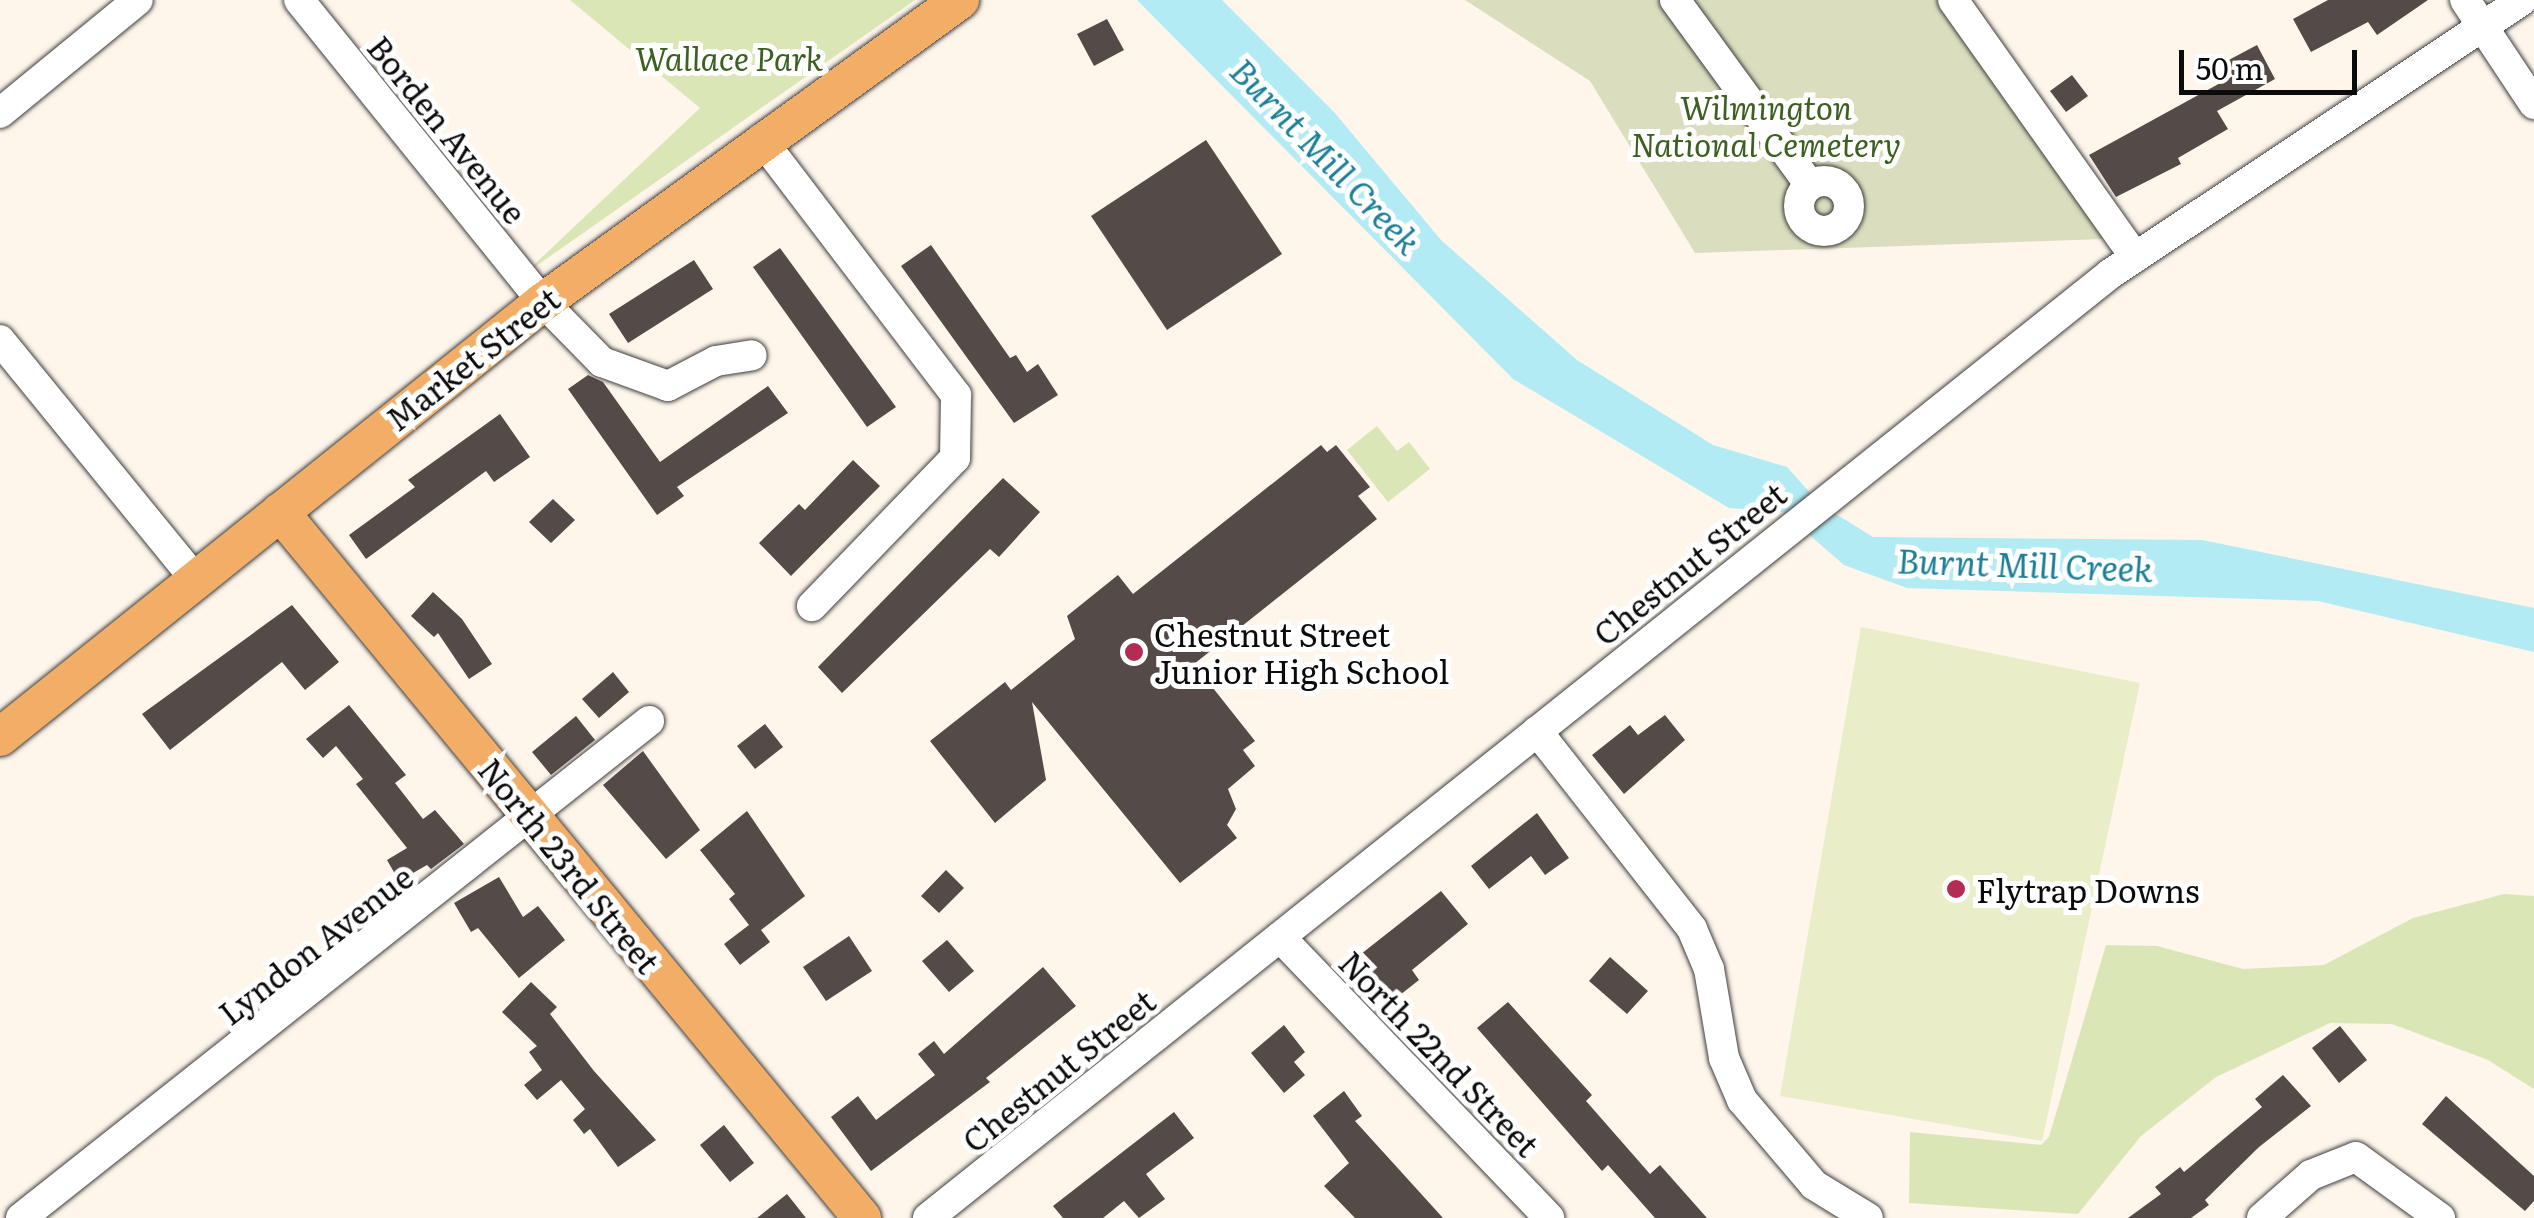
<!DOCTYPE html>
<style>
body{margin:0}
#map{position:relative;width:2534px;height:1218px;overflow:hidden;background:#fef5eb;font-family:Literata,serif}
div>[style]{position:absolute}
.green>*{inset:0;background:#dbe6b7}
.cemetery>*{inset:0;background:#dbdebe}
.pitch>*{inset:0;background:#eaeec8}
.water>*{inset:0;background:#b2ebf3}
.building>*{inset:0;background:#544a48}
.roads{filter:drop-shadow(0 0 2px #3e3e3e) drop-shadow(0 0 2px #3e3e3e)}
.minor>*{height:30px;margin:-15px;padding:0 15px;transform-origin:15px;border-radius:15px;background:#fff}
.minor>.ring{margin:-15px;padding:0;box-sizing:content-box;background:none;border:30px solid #fff;border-radius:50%}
.major>*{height:38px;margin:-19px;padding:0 19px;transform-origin:19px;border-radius:19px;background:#f2ae67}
.dots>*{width:28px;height:28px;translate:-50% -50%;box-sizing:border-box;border:5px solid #fff;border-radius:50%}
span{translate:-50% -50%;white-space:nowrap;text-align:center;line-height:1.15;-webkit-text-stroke:10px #fff;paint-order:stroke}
.park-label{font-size:32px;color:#3d5f20;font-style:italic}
.street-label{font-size:32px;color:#0b0b0b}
.poi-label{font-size:32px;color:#0b0b0b}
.left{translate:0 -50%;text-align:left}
.water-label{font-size:35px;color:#1b7f96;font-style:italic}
.scale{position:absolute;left:2179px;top:50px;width:178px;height:45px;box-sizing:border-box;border:5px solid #0b0b0b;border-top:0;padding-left:12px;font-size:30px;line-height:35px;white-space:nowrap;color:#0b0b0b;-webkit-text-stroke:8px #fff;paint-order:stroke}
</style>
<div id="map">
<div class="green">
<i style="clip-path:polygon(570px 0,915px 0,522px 276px,700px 108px)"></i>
<i style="clip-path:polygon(1377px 426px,1397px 451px,1409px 442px,1430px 469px,1388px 502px,1347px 450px)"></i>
<i style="clip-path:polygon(2504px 894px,2534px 896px,2534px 1089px,2488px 1060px,2392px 1024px,2330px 1023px,2216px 1077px,2141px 1136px,2078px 1214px,1909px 1203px,1910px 1132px,2041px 1145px,2049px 1137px,2106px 945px,2157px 946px,2243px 969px,2324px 965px,2413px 918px)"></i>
</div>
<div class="cemetery">
<i style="clip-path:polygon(1465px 0,1941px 0,2110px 232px,2104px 239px,1695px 253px,1590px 81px)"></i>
</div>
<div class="pitch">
<i style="clip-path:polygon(1861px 627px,2140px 683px,2042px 1141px,1780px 1096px)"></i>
</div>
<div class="water">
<i style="clip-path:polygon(1137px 0,1222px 0,1334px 112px,1441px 240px,1577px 360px,1713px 445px,1787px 467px,1820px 504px,1873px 537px,2202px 540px,2534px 608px,2534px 652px,2318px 601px,1907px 588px,1844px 565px,1783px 512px,1729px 508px,1513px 379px)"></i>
</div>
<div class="building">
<i style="clip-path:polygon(2328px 0,2428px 0,2377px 35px,2368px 22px,2311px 52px,2293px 19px)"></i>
<i style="clip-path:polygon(1107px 19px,1124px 50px,1094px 66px,1077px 34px)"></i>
<i style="clip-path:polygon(2257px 45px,2275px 79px,2217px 111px,2228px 129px,2178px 158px,2181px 164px,2116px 197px,2089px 155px,2233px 76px,2225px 62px)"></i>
<i style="clip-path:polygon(2072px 75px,2088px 96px,2066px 112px,2050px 91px)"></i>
<i style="clip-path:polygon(1206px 140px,1282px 254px,1167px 330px,1091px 216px)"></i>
<i style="clip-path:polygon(931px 245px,1010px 358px,1016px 355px,1027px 372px,1038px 364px,1058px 395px,1014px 423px,901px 266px)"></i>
<i style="clip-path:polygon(780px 248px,896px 407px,867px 427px,753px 267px)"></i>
<i style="clip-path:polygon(694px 260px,713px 289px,628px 343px,609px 314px)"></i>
<i style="clip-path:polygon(588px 375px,603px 382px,660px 462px,768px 386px,788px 413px,677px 487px,684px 496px,657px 515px,568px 389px)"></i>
<i style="clip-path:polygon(500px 414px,530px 457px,494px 482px,486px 471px,366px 559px,349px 535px,415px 487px,408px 480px)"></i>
<i style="clip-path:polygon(1321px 445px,1327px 452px,1336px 445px,1370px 487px,1358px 496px,1377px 519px,1194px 664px,1255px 741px,1243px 750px,1255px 766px,1228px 789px,1236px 809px,1227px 825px,1237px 838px,1180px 883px,1032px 702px,1046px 780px,995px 823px,930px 741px,1005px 682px,1011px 690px,1075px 639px,1067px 616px,1118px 575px,1133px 594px)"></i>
<i style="clip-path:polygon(853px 460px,880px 486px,791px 576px,759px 543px,799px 504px,805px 510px)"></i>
<i style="clip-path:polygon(1003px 478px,1040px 512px,999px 557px,990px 549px,842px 693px,818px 667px)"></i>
<i style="clip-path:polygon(553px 499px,575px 520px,551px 543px,529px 522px)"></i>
<i style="clip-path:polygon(433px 592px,462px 619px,492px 664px,469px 679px,438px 633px,434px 637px,411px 616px)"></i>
<i style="clip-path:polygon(292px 605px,339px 662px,305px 690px,282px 662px,170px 750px,142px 714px)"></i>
<i style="clip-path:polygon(613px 672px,629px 692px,599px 718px,582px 699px)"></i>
<i style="clip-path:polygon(349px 705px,406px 775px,395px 783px,423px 819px,435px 810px,464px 844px,431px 869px,427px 865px,399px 881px,387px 860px,407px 848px,356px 784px,363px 779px,336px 746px,323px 758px,306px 739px)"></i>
<i style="clip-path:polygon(1665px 715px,1685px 740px,1624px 794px,1592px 755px,1630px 725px,1638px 735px)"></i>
<i style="clip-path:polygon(576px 716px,595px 740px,551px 775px,532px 752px)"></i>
<i style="clip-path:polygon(765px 724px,783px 747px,755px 769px,737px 746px)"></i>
<i style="clip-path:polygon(643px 751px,700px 830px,666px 859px,603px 785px)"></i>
<i style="clip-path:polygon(747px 811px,805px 896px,761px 930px,770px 942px,740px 965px,724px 944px,749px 925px,729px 899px,735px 894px,700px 850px)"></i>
<i style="clip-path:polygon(1537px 813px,1569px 858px,1545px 875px,1531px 856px,1489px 889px,1471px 866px)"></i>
<i style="clip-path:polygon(946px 870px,964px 888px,939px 913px,921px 896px)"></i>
<i style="clip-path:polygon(499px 877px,523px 917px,538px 906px,565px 940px,519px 978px,478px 928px,471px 932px,454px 903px)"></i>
<i style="clip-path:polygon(1441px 891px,1468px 924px,1412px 970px,1419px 980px,1391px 1002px,1356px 958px)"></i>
<i style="clip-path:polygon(849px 936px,872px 971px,826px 1001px,803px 967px)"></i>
<i style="clip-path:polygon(947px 940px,974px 971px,949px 992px,922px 961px)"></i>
<i style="clip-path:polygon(1610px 957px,1648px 991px,1627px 1014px,1589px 981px)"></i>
<i style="clip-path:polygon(1043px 967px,1076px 1006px,986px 1078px,990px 1082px,871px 1171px,831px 1117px,858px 1096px,876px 1120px,935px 1075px,918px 1054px,934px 1041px,944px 1054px)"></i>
<i style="clip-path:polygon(531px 982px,557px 1007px,550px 1014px,594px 1071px,656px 1140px,618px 1167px,590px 1129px,584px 1134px,573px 1120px,585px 1109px,561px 1080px,537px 1100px,524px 1085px,542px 1070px,529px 1052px,537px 1046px,502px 1012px)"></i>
<i style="clip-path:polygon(1508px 1002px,1592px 1095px,1586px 1101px,1650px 1174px,1660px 1165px,1707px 1218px,1655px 1218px,1608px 1165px,1602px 1171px,1477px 1028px)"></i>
<i style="clip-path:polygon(1284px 1025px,1305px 1052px,1294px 1062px,1305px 1075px,1284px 1093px,1251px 1053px)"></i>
<i style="clip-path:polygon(2340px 1026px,2367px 1060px,2339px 1083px,2312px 1048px)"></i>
<i style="clip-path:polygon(2283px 1075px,2311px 1106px,2259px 1147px,2205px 1200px,2209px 1205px,2191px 1218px,2128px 1218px,2161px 1194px,2155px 1187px,2180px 1167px,2184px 1172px,2262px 1107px,2255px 1099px)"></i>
<i style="clip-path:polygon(1344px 1091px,1362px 1116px,1355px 1121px,1443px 1218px,1355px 1218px,1324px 1186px,1349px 1163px,1313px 1116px)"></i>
<i style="clip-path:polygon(2446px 1096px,2534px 1176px,2534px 1201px,2525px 1211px,2422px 1124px)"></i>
<i style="clip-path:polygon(1174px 1112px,1194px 1138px,1146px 1174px,1165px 1199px,1139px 1218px,1124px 1201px,1103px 1218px,1063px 1218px,1053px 1206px)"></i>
<i style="clip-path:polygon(724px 1125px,754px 1163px,730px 1182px,700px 1145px)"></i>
<i style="clip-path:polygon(787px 1194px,806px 1218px,757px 1218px)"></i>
</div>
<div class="roads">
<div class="minor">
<i style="left:299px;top:0;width:388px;rotate:51.1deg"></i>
<i style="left:543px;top:302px;width:84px;rotate:45.5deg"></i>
<i style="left:602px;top:362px;width:70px;rotate:20deg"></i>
<i style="left:668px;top:386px;width:54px;rotate:-27.5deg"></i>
<i style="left:716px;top:361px;width:36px;rotate:-9deg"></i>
<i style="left:1675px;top:0;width:229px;rotate:53.9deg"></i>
<i style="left:1953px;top:0;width:315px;rotate:54.7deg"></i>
<i style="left:2465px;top:0;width:125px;rotate:56.4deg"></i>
<i style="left:0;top:113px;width:178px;rotate:-39.3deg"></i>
<i style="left:761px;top:139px;width:322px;rotate:52.7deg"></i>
<i style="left:956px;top:395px;width:63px;rotate:90.9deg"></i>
<i style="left:955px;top:458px;width:206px;rotate:134deg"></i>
<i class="ring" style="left:1799px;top:181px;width:20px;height:20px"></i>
<i style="left:0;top:340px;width:307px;rotate:50.8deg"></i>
<i style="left:1537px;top:731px;width:251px;rotate:51.9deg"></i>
<i style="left:1692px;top:929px;width:43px;rotate:67deg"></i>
<i style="left:1709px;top:969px;width:90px;rotate:80.4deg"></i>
<i style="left:1724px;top:1058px;width:46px;rotate:66.8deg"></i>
<i style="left:1742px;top:1100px;width:111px;rotate:49.7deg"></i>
<i style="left:1814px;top:1185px;width:63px;rotate:31.4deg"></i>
<i style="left:1280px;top:937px;width:389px;rotate:46.2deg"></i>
<i style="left:21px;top:1218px;width:801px;rotate:-38.36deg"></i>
<i style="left:928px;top:1218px;width:1513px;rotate:-38.61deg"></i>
<i style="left:2110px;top:274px;width:495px;rotate:-33.6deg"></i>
<i style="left:2262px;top:1218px;width:65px;rotate:-41.3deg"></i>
<i style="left:2311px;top:1175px;width:48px;rotate:-21.8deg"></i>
<i style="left:2356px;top:1157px;width:104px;rotate:36deg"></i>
</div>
<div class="major">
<i style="left:280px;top:512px;width:915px;rotate:50.5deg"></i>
<i style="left:0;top:737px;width:696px;rotate:-38.7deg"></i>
<i style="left:543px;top:302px;width:515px;rotate:-35.91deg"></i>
</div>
</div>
<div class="dots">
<i style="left:1134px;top:652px;background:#b42b53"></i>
<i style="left:1956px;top:889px;background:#b42b53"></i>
</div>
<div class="park-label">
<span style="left:729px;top:57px">Wallace Park</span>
<span style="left:1766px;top:125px">Wilmington<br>National Cemetery</span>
</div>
<div class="street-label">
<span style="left:448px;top:129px;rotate:51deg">Borden Avenue</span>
<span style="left:472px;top:358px;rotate:-38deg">Market Street</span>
<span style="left:1689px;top:563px;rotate:-39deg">Chestnut Street</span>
<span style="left:570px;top:865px;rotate:51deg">North 23rd Street</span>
<span style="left:315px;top:944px;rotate:-38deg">Lyndon Avenue</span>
<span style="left:1440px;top:1053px;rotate:46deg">North 22nd Street</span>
<span style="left:1058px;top:1070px;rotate:-39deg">Chestnut Street</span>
</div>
<div class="poi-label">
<span class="left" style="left:1154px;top:652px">Chestnut Street<br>Junior High School</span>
<span class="left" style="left:1976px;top:889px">Flytrap Downs</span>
</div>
<div class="water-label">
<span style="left:1327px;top:155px;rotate:46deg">Burnt Mill Creek</span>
<span style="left:2025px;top:563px;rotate:2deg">Burnt Mill Creek</span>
</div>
<div class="scale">50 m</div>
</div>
